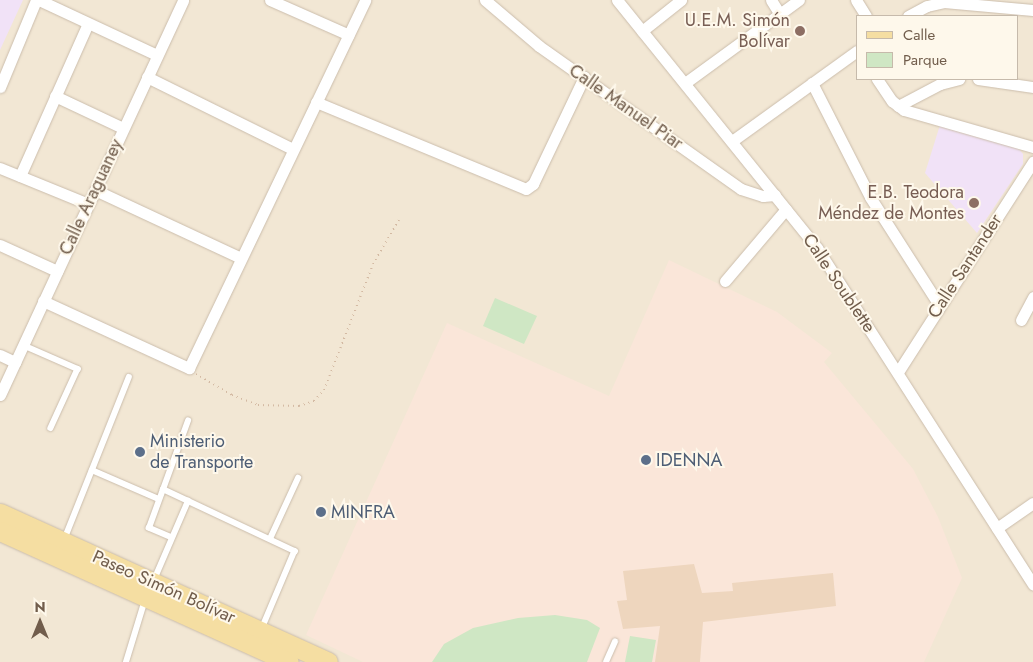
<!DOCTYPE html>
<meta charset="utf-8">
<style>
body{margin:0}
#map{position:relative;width:1033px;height:662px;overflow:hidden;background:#faf4e5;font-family:Jost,sans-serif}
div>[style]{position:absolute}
.residential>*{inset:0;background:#f2e7d4}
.commercial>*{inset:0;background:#fae6d9}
.education>*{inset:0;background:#f1e2f7}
.green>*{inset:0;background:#cfe7c4}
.building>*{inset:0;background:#eed6be}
.path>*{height:2px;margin-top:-1px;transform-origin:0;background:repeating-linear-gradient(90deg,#d3b9a2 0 1px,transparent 0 5px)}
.roads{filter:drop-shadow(0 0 1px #cbbdac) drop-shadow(0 0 1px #cbbdac)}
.service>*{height:5.5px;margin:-2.75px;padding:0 2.75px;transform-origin:2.75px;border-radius:2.75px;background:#fff}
.minor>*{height:11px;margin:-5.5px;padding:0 5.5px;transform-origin:5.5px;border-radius:5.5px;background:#fff}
.primary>*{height:19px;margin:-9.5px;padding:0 9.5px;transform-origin:9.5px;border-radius:9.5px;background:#f5dea2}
.dots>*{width:14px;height:14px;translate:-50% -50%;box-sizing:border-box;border:2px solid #fef8eb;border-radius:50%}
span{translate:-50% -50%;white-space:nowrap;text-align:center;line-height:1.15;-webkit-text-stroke:4px #fef8eb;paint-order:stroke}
.education-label{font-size:18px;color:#785e54}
.right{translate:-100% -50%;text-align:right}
.street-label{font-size:18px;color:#715d4c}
.service-label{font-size:18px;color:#4e5e75}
.left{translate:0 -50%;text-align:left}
.legend{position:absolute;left:856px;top:15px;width:162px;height:65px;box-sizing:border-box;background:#fef8eb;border:1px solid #c6baab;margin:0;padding:6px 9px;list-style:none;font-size:15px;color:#715d4c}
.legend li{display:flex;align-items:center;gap:10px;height:25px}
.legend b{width:25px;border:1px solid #c6baab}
.north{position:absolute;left:15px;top:597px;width:50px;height:50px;-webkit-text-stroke:4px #fef8eb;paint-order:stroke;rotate:0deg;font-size:14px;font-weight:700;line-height:20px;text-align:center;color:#715d4c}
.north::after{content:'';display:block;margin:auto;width:18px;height:22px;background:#715d4c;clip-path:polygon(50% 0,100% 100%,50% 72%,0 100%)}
</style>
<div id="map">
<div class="residential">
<i style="clip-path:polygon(evenodd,0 0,1033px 0,1033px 662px,0 662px,0 0,857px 16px,1017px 16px,1017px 79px,857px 79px,857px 16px)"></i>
</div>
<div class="commercial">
<i style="clip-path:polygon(669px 260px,777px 312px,832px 353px,824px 362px,913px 469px,938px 517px,962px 578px,924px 662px,363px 662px,306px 635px,447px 323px,609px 396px)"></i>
</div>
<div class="education">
<i style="clip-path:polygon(0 0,23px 0,0 50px)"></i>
<i style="clip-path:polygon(940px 125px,1018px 148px,1023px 154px,1023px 164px,977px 233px,925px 173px)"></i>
</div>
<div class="green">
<i style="clip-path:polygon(495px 298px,537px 316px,524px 344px,483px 326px)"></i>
<i style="clip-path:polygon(555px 615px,587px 620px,600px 628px,587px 662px,432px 662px,444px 644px,473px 628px,518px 618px)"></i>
<i style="clip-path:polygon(630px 636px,656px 640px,652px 662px,625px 662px)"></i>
</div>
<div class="building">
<i style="clip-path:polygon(694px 564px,702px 593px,733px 591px,732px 583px,833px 573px,836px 606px,703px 622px,700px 662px,655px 662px,660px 626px,623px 629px,617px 601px,627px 600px,623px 571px)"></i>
</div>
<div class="path">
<i style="left:196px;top:374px;width:42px;rotate:30.3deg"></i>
<i style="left:232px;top:395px;width:28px;rotate:21deg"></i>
<i style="left:258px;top:405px;width:41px;rotate:1.4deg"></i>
<i style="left:299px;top:406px;width:16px;rotate:-18deg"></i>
<i style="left:314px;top:401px;width:15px;rotate:-48deg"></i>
<i style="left:324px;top:390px;width:135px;rotate:-68.7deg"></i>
<i style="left:373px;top:264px;width:53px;rotate:-59.6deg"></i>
</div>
<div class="roads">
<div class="service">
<i style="left:23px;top:345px;width:60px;rotate:23.6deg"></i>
<i style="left:78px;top:369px;width:65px;rotate:114.6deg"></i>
<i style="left:92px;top:470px;width:73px;rotate:23.4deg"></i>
<i style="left:163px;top:489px;width:146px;rotate:25.2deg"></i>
<i style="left:295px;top:551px;width:85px;rotate:112.9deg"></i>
<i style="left:172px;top:538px;width:25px;rotate:-157deg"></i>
<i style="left:149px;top:528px;width:114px;rotate:-70deg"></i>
<i style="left:270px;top:539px;width:67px;rotate:-65.3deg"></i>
<i style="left:64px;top:540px;width:175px;rotate:-68.3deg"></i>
<i style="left:154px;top:580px;width:86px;rotate:-66.7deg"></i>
<i style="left:126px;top:662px;width:65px;rotate:-73deg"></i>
<i style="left:606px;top:662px;width:22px;rotate:-66deg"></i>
</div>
<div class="minor">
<i style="left:39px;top:0;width:130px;rotate:25deg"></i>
<i style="left:270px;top:0;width:86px;rotate:23.9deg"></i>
<i style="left:485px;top:0;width:71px;rotate:40.4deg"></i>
<i style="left:539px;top:46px;width:247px;rotate:35.3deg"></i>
<i style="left:741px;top:189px;width:23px;rotate:18deg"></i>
<i style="left:763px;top:196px;width:12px;rotate:-5deg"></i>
<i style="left:617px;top:0;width:319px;rotate:51.1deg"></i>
<i style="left:817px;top:248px;width:400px;rotate:57.3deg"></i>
<i style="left:771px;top:0;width:15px;rotate:58deg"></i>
<i style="left:856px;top:0;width:19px;rotate:58deg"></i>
<i style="left:908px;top:16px;width:21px;rotate:-28deg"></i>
<i style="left:927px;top:6px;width:17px;rotate:-13deg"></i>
<i style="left:944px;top:2px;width:89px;rotate:5.1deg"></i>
<i style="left:642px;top:31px;width:50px;rotate:-38.5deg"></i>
<i style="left:147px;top:77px;width:163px;rotate:26.3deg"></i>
<i style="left:877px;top:79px;width:27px;rotate:56deg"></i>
<i style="left:892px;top:101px;width:15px;rotate:37deg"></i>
<i style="left:904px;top:110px;width:134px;rotate:16deg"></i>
<i style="left:978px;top:79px;width:56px;rotate:8.3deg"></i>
<i style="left:685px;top:83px;width:141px;rotate:-36.1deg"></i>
<i style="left:812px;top:83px;width:128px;rotate:63deg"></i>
<i style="left:870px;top:197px;width:128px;rotate:57.4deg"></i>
<i style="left:0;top:87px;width:94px;rotate:-67.5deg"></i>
<i style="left:55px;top:96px;width:75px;rotate:25.2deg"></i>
<i style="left:316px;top:102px;width:227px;rotate:22.5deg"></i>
<i style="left:526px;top:189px;width:9px;rotate:-36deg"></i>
<i style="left:533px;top:184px;width:119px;rotate:-64.5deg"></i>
<i style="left:898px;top:106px;width:47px;rotate:-27.6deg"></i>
<i style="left:940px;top:84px;width:20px;rotate:-15deg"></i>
<i style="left:732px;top:141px;width:154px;rotate:-35.8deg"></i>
<i style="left:0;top:168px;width:95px;rotate:22.2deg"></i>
<i style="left:20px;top:176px;width:167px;rotate:-66deg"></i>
<i style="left:95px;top:190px;width:161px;rotate:25deg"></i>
<i style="left:0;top:245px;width:63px;rotate:24.5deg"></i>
<i style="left:725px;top:281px;width:94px;rotate:-49.7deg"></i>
<i style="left:43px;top:301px;width:161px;rotate:24.7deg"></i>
<i style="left:189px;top:368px;width:408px;rotate:-64.4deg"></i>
<i style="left:1021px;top:320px;width:26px;rotate:-62deg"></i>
<i style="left:0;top:355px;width:17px;rotate:25deg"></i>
<i style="left:898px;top:372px;width:250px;rotate:-57.3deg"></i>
<i style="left:0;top:395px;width:435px;rotate:-65.1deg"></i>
<i style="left:997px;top:528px;width:44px;rotate:-34.8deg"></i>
</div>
<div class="primary">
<i style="left:0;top:513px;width:360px;rotate:24.4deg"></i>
<i style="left:0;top:531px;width:317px;rotate:24.4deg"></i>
</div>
</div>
<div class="dots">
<i style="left:800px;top:31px;background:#8d6e63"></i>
<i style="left:974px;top:203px;background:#8d6e63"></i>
<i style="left:140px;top:452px;background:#5c6f8a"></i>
<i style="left:646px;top:460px;background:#5c6f8a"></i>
<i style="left:321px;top:512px;background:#5c6f8a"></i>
</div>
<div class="education-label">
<span class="right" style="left:790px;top:31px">U.E.M. Simón<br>Bolívar</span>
<span class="right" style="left:964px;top:203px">E.B. Teodora<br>Méndez de Montes</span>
</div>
<div class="street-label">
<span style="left:626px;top:107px;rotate:35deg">Calle Manuel Piar</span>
<span style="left:91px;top:197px;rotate:-65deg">Calle Araguaney</span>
<span style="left:965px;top:266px;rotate:-57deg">Calle Santander</span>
<span style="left:839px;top:283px;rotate:56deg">Calle Soublette</span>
<span style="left:164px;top:587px;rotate:24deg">Paseo Simón Bolívar</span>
</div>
<div class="service-label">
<span class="left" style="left:150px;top:452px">Ministerio<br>de Transporte</span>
<span class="left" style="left:656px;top:460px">IDENNA</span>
<span class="left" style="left:331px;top:512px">MINFRA</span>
</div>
<ul class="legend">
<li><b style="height:6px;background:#f5dea2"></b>Calle</li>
<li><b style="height:14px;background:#cfe7c4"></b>Parque</li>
</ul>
<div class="north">N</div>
</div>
